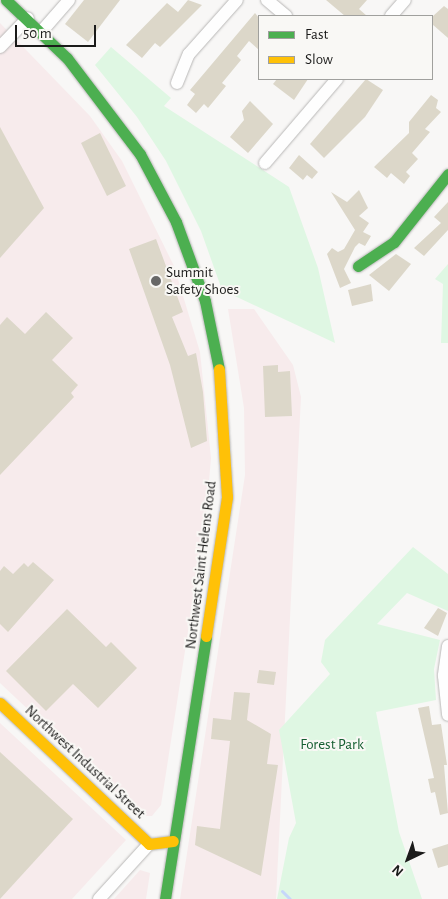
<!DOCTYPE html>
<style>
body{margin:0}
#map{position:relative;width:448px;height:899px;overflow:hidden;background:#f8f7f6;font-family:"Alegreya Sans",sans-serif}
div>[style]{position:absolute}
.industrial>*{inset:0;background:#f7ebec}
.green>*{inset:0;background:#dff7e3}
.stream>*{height:3px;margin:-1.5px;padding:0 1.5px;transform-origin:1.5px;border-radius:1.5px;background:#c6d7fa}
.building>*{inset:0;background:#dcd7c9}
.roads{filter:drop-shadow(0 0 1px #b8b7b6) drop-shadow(0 0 1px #b8b7b6)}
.street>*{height:12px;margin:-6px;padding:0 6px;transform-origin:6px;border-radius:6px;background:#fefefe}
.fast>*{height:11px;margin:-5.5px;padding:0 5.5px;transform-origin:5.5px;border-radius:5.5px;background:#4caf50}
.slow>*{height:11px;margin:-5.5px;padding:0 5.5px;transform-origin:5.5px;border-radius:5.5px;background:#ffc107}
.dots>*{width:14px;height:14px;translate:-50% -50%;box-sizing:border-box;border:2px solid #f9f8f5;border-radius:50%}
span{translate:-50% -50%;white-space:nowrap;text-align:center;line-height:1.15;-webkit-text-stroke:4px #f9f8f5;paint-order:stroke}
.poi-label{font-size:15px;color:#1b1b1a}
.left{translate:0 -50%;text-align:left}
.street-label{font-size:15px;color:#1b1b1a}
.park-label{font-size:15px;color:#155e31}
.legend{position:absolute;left:258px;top:15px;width:175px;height:65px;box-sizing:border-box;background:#f9f8f5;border:1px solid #a0a09d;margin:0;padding:6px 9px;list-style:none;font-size:15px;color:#1b1b1a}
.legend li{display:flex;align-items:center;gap:10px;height:25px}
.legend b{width:25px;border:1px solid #a0a09d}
.north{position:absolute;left:383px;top:834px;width:50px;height:50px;-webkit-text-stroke:4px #f9f8f5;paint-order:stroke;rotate:222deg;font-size:14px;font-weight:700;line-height:20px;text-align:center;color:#1b1b1a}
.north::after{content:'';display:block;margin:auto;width:18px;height:22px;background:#1b1b1a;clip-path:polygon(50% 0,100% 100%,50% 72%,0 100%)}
.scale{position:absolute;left:15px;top:25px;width:81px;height:22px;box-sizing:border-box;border:2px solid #1b1b1a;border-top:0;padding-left:6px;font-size:15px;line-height:18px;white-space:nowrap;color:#1b1b1a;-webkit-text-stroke:4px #f9f8f5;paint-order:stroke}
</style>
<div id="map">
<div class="industrial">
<i style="clip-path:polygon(0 23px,90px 116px,122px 161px,174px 266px,200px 352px,211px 458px,206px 516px,161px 805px,152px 816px,145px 816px,133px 808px,0 683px)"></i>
<i style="clip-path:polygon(228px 309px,254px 309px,293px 365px,301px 397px,276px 899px,180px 899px,245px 475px,244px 408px)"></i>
<i style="clip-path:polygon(0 723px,126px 840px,72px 899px,0 899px)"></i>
<i style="clip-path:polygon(140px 870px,150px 873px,146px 899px,114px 899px)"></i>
</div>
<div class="green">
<i style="clip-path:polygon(111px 47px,171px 98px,164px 106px,289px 187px,318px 268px,335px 343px,222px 290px,201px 231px,166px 161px,137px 117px,95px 65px)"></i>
<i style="clip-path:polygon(448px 264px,448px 343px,441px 343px,443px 284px,435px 279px)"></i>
<i style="clip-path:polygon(413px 547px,448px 574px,448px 611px,407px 593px,377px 624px,440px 640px,434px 669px,436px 700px,376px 712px,399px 832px,422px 899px,277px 899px,289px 838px,296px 823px,279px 730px,330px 674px,321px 662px,325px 640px)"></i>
</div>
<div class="stream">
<i style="left:282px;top:891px;width:11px;rotate:45deg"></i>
</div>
<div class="building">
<i style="clip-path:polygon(84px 0,120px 0,88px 42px,65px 24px)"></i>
<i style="clip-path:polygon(188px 0,202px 5px,160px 47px,155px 43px,142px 58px,126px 45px,167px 3px,178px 12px)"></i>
<i style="clip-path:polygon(326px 0,367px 0,359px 9px,367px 16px,345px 16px)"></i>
<i style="clip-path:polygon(444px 6px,448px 9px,448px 38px,432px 24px,432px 17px)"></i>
<i style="clip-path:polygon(255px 13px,259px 18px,259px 50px,249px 41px,237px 56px,241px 60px,222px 83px,226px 86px,208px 108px,204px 104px,196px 113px,187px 105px,195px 94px,190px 90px)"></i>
<i style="clip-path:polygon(277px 79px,308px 79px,294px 100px,273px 84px)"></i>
<i style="clip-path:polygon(366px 79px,383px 90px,365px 117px,324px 158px,310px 144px)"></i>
<i style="clip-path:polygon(431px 95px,438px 100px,436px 108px,441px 112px,425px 129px,430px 132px,412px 153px,418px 159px,406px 172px,410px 176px,404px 184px,391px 173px,387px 178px,374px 167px,409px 133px,409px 122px)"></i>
<i style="clip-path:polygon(250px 101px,273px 124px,248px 153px,230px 137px,244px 120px,242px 111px)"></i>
<i style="clip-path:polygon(0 127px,44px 208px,0 258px)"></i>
<i style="clip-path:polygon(100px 133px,126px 186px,107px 196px,81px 143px)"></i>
<i style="clip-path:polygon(299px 155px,318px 172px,312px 179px,307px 175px,303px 180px,289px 168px)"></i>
<i style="clip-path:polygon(359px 190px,368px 208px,359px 216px,369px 223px,363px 232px,371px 236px,365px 246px,359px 243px,355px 247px,344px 269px,351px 283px,340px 288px,327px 254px,332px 248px,338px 252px,344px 249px,355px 230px,331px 192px,347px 202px)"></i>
<i style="clip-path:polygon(448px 202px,448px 230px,424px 256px,414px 248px,441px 223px,434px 217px)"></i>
<i style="clip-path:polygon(156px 239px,183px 312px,172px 317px,188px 356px,196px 353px,203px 392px,207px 441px,191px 448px,170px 365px,129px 249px)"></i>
<i style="clip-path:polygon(396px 254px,411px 264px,389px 291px,369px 275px)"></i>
<i style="clip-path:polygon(371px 284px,373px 301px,352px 306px,348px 290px)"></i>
<i style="clip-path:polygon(46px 312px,73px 338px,52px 360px,78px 385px,71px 393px,74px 397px,0 475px,0 325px,7px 317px,25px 334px)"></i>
<i style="clip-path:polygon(278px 365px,278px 372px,290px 371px,292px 416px,265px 417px,263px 366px)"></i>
<i style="clip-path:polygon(33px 562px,54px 580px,8px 632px,0 624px,0 571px,4px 566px,13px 574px,24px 563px,28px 567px)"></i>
<i style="clip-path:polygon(438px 608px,447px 613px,438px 636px,424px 628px)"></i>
<i style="clip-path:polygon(67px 609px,106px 647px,111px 642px,137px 668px,98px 708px,73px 684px,46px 711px,6px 671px)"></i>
<i style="clip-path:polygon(259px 670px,276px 672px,274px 685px,257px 683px)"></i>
<i style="clip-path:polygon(234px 692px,250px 693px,247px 720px,271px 734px,267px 764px,278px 765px,261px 876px,195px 845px,197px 826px,220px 829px,230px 741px,211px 739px,213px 718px,231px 720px)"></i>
<i style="clip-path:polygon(429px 706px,432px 725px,441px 724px,447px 765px,444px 765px,448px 813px,440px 815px,435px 792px,431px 793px,428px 779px,434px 778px,418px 708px)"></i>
<i style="clip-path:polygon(0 752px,73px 819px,0 899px)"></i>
<i style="clip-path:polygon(448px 844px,448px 865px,438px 868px,432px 849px)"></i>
</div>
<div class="roads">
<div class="street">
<i style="left:267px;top:0;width:25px;rotate:40deg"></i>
<i style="left:391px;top:16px;width:21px;rotate:-49deg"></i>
<i style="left:42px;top:31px;width:41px;rotate:-48.9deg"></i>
<i style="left:0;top:47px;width:40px;rotate:-46deg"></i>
<i style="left:177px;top:83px;width:31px;rotate:-68deg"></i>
<i style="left:189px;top:54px;width:72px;rotate:-48.4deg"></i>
<i style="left:265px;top:163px;width:111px;rotate:-49.4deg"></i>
<i style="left:448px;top:646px;width:30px;rotate:98deg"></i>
<i style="left:444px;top:676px;width:39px;rotate:84deg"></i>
<i style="left:99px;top:899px;width:74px;rotate:-47.7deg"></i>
</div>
<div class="fast">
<i style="left:6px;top:0;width:84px;rotate:43.6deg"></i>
<i style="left:67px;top:58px;width:121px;rotate:52.8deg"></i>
<i style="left:140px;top:154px;width:77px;rotate:62.1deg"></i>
<i style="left:176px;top:222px;width:84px;rotate:69.8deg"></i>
<i style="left:205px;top:301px;width:69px;rotate:78.4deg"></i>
<i style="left:358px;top:266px;width:43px;rotate:-33.7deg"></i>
<i style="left:394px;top:242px;width:87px;rotate:-51.5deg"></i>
<i style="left:165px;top:899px;width:266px;rotate:-81.1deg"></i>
</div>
<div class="slow">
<i style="left:206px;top:636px;width:141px;rotate:-81.4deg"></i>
<i style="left:227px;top:497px;width:128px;rotate:-93.6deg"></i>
<i style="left:0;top:703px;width:205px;rotate:43.4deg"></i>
<i style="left:149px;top:844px;width:24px;rotate:-7deg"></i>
</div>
</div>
<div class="dots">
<i style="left:156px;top:281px;background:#686867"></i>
</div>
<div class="poi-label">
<span class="left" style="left:166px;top:281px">Summit<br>Safety Shoes</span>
</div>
<div class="street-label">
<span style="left:201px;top:565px;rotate:-83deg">Northwest Saint Helens Road</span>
<span style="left:85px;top:762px;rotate:43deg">Northwest Industrial Street</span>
</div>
<div class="park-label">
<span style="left:332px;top:745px">Forest Park</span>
</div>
<ul class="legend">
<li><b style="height:6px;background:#4caf50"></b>Fast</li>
<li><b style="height:6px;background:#ffc107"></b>Slow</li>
</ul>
<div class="north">N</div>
<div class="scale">50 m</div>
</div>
